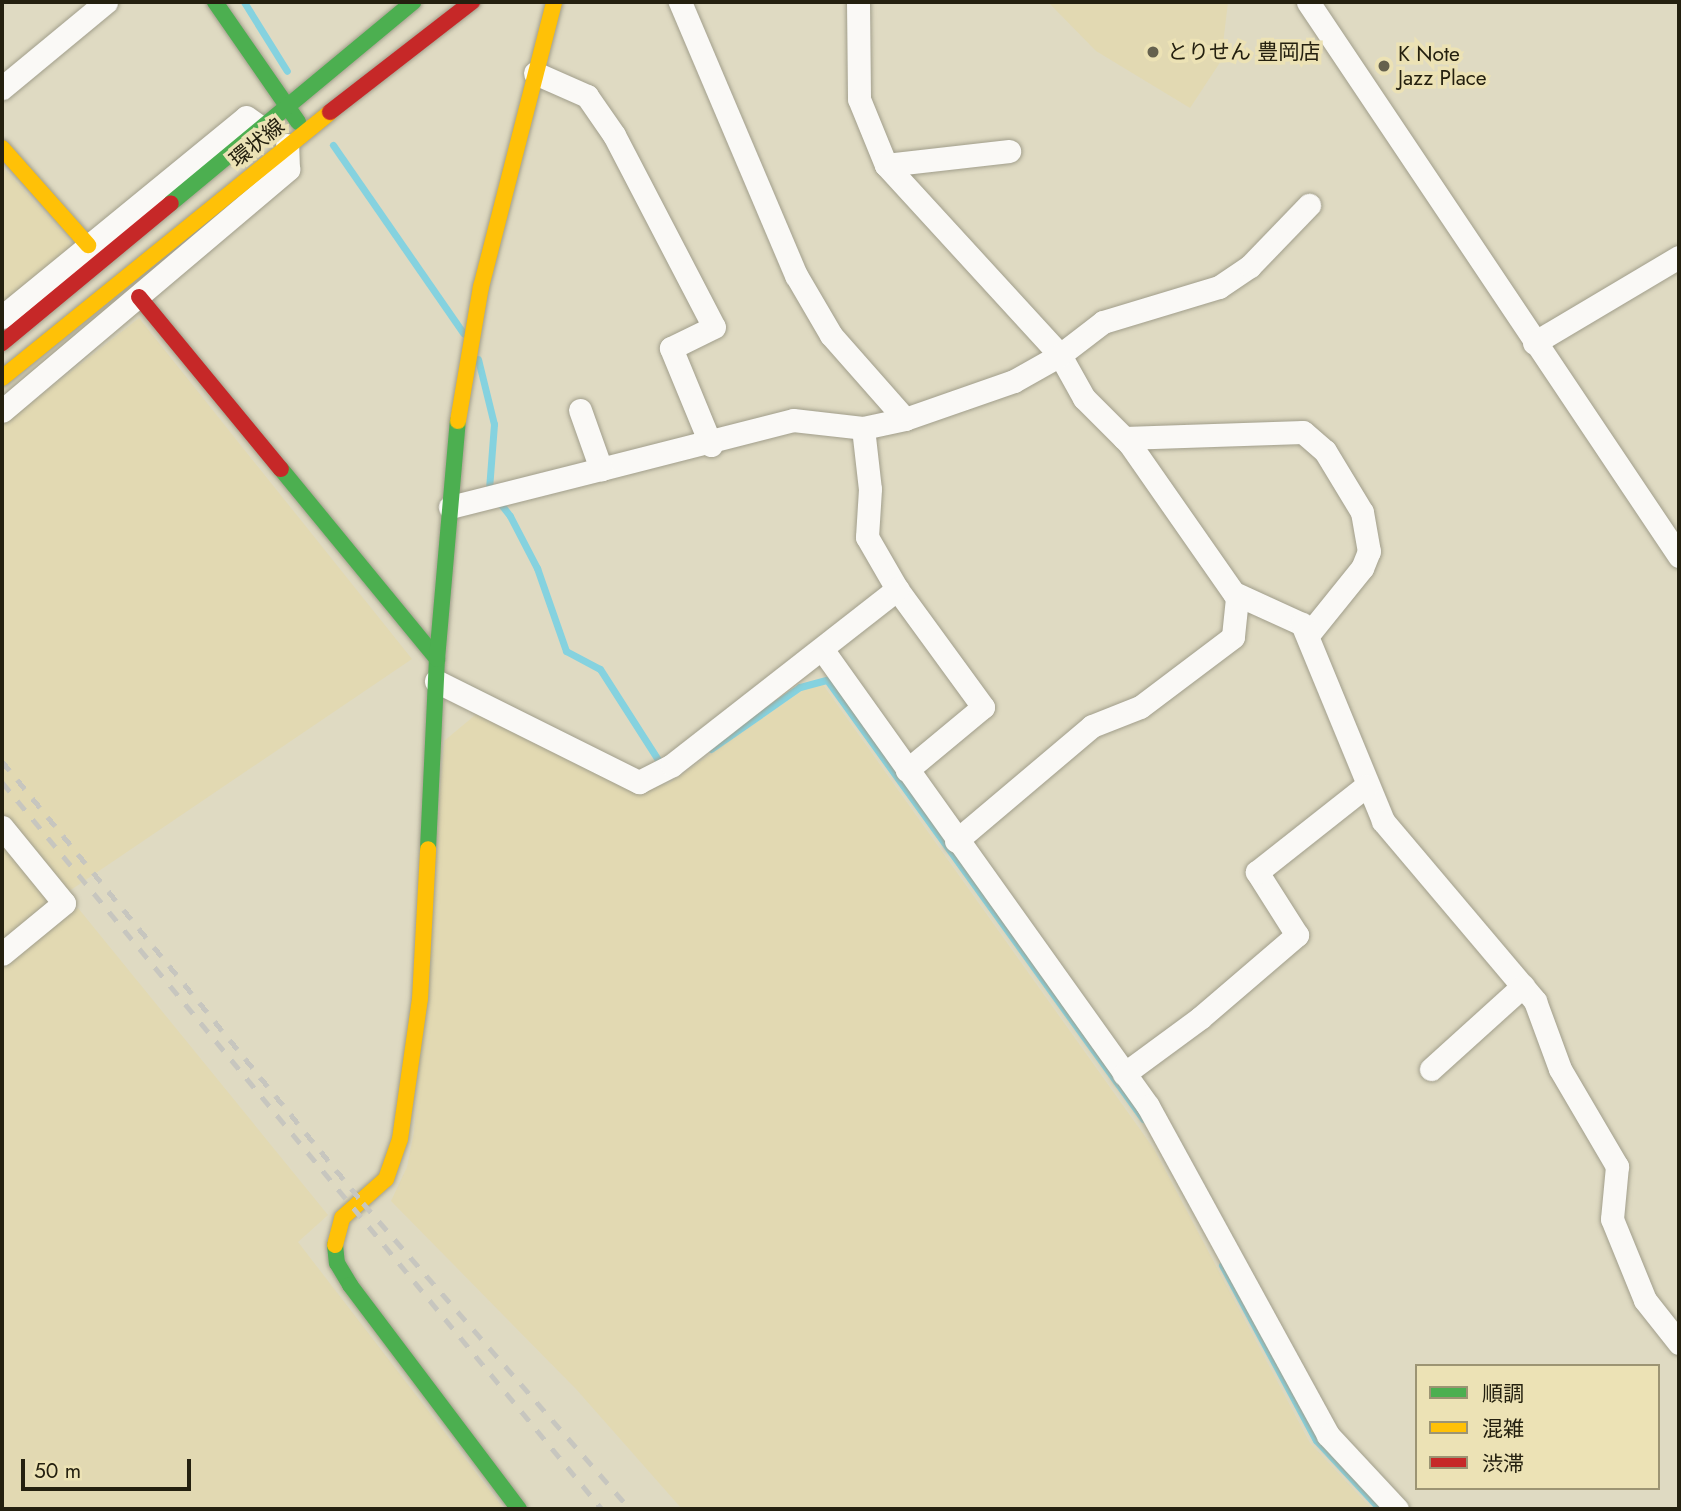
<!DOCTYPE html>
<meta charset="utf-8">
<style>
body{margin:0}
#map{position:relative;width:1681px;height:1511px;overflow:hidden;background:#dfdac2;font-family:Jost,"Noto Sans JP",sans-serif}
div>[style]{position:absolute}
.built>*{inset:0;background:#e2d9b2}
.stream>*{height:7px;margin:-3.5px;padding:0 3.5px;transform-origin:3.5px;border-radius:3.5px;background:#85d2df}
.roads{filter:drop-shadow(0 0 2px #a19e8b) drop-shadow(0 0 2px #a19e8b)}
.street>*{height:23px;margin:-11.5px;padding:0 11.5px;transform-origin:11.5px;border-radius:11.5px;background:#faf9f6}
.fast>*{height:16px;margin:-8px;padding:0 8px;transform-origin:8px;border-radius:8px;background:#4caf50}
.slow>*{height:16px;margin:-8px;padding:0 8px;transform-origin:8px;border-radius:8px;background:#ffc107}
.jam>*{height:16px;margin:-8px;padding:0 8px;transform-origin:8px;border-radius:8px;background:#c62828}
.rail>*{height:5px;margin-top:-2.5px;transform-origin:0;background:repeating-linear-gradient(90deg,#c7c6bf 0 12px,transparent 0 24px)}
.dots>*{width:19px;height:19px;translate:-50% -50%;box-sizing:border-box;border:4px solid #ece2b5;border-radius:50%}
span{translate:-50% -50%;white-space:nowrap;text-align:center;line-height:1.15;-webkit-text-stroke:7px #ece2b5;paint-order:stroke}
.poi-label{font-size:21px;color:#24200f}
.left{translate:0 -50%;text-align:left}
.street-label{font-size:21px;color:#24200f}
.frame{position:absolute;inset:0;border:4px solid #24200f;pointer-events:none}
.legend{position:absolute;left:1415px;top:1364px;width:245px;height:126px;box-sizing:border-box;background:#ece2b5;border:2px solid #9c9473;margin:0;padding:9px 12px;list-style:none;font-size:21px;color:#24200f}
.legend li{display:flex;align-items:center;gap:14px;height:35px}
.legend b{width:35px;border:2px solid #9c9473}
.scale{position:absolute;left:21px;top:1459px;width:170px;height:32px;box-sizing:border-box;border:4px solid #24200f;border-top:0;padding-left:9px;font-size:21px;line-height:24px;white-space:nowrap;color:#24200f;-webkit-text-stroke:5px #ece2b5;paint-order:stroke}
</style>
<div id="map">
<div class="built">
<i style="clip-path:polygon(1048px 2px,1228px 2px,1221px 61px,1190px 108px,1096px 51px)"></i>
<i style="clip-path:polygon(2px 166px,74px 246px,2px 305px)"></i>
<i style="clip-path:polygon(139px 318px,412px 659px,59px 898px,2px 944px,2px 426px)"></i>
<i style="clip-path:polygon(819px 679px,1154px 1149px,1310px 1443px,1372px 1509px,682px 1509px,576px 1389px,391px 1201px,407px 1167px,414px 1132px,444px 741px,480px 711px,630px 789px,668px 784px)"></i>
<i style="clip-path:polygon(78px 908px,328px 1215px,298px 1242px,504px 1509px,2px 1509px,2px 969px)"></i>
</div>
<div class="stream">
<i style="left:244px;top:2px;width:81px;rotate:58.1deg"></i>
<i style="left:333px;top:145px;width:229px;rotate:55.3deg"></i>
<i style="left:478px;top:359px;width:67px;rotate:76.2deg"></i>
<i style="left:494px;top:424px;width:65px;rotate:94.4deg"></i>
<i style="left:489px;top:489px;width:34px;rotate:52deg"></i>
<i style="left:510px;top:516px;width:59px;rotate:62.6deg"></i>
<i style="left:537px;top:568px;width:88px;rotate:70.7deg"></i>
<i style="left:566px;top:651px;width:38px;rotate:28deg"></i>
<i style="left:600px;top:669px;width:115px;rotate:57.4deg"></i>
<i style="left:711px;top:749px;width:108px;rotate:-34.9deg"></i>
<i style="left:800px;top:687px;width:28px;rotate:-15deg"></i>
<i style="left:827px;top:680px;width:541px;rotate:54.25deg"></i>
<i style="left:1222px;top:1265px;width:199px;rotate:61.8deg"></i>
<i style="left:1316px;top:1440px;width:94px;rotate:47.2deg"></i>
</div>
<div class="roads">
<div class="street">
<i style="left:680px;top:2px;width:297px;rotate:67deg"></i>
<i style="left:796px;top:275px;width:69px;rotate:59.7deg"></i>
<i style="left:831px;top:335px;width:112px;rotate:48.6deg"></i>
<i style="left:858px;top:2px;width:97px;rotate:89.4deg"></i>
<i style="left:859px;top:99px;width:71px;rotate:67.8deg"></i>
<i style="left:886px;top:165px;width:258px;rotate:47.5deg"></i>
<i style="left:1060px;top:355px;width:49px;rotate:60.8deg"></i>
<i style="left:1084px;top:398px;width:64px;rotate:45deg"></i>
<i style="left:1129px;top:443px;width:189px;rotate:55.1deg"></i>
<i style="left:1237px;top:598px;width:39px;rotate:96deg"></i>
<i style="left:1233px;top:637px;width:116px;rotate:143deg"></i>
<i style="left:1140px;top:707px;width:52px;rotate:158.4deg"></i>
<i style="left:1092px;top:726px;width:178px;rotate:139.8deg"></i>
<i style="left:1308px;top:2px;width:667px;rotate:56.19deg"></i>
<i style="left:535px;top:73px;width:57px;rotate:23.9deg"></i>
<i style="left:587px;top:96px;width:47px;rotate:55.3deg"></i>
<i style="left:614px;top:135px;width:216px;rotate:62.5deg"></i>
<i style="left:714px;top:327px;width:48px;rotate:154deg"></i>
<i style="left:671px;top:348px;width:105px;rotate:67.6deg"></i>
<i style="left:2px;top:88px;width:135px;rotate:-39.6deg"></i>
<i style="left:886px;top:165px;width:124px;rotate:-6.5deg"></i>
<i style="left:2px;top:317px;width:315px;rotate:-39.3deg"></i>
<i style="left:246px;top:117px;width:19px;rotate:35deg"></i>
<i style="left:1534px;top:343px;width:169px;rotate:-30.7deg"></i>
<i style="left:580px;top:410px;width:63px;rotate:70.4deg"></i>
<i style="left:601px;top:469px;width:198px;rotate:-14.3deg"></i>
<i style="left:793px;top:420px;width:70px;rotate:6.5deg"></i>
<i style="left:863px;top:428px;width:43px;rotate:-12.1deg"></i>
<i style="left:905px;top:419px;width:115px;rotate:-19.2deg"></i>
<i style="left:1014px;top:381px;width:53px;rotate:-29.5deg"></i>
<i style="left:1060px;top:355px;width:54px;rotate:-37.5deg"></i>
<i style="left:1103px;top:322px;width:121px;rotate:-16.8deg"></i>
<i style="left:1219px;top:287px;width:37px;rotate:-34deg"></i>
<i style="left:1250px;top:266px;width:85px;rotate:-46deg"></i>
<i style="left:2px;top:411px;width:375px;rotate:-40.2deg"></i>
<i style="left:288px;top:169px;width:24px;rotate:-92deg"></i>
<i style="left:863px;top:428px;width:61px;rotate:83.5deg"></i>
<i style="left:870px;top:489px;width:48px;rotate:93.6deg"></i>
<i style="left:867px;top:537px;width:60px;rotate:60deg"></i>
<i style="left:897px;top:589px;width:146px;rotate:53.9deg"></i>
<i style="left:983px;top:707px;width:99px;rotate:140.3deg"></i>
<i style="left:1124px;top:438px;width:179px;rotate:-1.9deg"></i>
<i style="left:1303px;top:432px;width:29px;rotate:41deg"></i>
<i style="left:1325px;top:451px;width:71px;rotate:58.8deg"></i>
<i style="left:1362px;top:512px;width:40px;rotate:80deg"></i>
<i style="left:1369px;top:551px;width:18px;rotate:112deg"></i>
<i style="left:1362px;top:568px;width:86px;rotate:128.9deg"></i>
<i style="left:450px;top:507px;width:156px;rotate:-14.1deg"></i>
<i style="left:1234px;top:593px;width:75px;rotate:24.5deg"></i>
<i style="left:1302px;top:624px;width:213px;rotate:67.6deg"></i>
<i style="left:1383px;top:821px;width:236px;rotate:49.8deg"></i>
<i style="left:1535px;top:1001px;width:72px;rotate:69.8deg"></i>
<i style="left:1560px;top:1069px;width:113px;rotate:59.6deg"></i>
<i style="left:1617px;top:1166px;width:53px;rotate:95.4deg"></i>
<i style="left:1612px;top:1219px;width:87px;rotate:67.8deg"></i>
<i style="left:1645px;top:1300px;width:55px;rotate:51.7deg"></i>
<i style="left:822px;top:649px;width:561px;rotate:54.5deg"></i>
<i style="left:1148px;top:1106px;width:375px;rotate:61.3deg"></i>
<i style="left:1328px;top:1435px;width:101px;rotate:47deg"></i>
<i style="left:436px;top:681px;width:227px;rotate:26.5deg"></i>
<i style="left:639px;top:782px;width:37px;rotate:-27deg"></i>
<i style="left:672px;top:765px;width:286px;rotate:-38deg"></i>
<i style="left:2px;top:827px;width:98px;rotate:50.8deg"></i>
<i style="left:64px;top:903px;width:80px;rotate:140.6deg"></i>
<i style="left:1431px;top:1069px;width:124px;rotate:-42.1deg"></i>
<i style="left:1124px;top:1074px;width:94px;rotate:-36.4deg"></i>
<i style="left:1200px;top:1018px;width:128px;rotate:-40.6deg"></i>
<i style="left:1297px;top:935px;width:75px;rotate:-122.4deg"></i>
<i style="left:1257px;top:872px;width:139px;rotate:-38.3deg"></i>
</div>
<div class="fast">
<i style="left:215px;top:2px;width:146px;rotate:55.3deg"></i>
<i style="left:171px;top:203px;width:315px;rotate:-39.7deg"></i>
<i style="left:281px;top:469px;width:246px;rotate:50.6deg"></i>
<i style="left:428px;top:849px;width:190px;rotate:-87.3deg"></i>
<i style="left:437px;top:659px;width:239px;rotate:-85deg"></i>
<i style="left:335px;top:1245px;width:18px;rotate:84deg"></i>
<i style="left:337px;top:1263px;width:26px;rotate:59deg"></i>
<i style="left:350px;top:1285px;width:281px;rotate:53deg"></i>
</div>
<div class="slow">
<i style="left:2px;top:148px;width:130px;rotate:48.4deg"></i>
<i style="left:2px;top:378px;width:422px;rotate:-39deg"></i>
<i style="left:458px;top:421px;width:136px;rotate:-80.3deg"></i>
<i style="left:481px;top:287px;width:294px;rotate:-75.6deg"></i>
<i style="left:335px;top:1245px;width:28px;rotate:-75deg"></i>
<i style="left:342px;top:1218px;width:59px;rotate:-41.6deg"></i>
<i style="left:386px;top:1179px;width:42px;rotate:-70.7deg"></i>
<i style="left:400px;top:1139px;width:141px;rotate:-81.9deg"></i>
<i style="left:420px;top:999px;width:150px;rotate:-86.9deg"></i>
</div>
<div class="jam">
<i style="left:330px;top:112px;width:180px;rotate:-37.8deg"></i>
<i style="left:139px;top:297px;width:223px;rotate:50.5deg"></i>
<i style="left:2px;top:343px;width:219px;rotate:-39.6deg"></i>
</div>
</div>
<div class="rail">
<i style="left:2px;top:761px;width:571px;rotate:50.76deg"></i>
<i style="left:363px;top:1203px;width:406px;rotate:48.9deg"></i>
<i style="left:2px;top:782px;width:943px;rotate:50.47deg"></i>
</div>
<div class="dots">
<i style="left:1153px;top:52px;background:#65614e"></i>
<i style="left:1384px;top:66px;background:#65614e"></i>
</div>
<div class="poi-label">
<span class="left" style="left:1167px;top:52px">とりせん 豊岡店</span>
<span class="left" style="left:1398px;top:66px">K Note<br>Jazz Place</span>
</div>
<div class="street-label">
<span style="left:257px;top:143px;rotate:-39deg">環状線</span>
</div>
<div class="frame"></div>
<ul class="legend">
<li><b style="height:9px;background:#4caf50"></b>順調</li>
<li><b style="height:9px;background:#ffc107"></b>混雑</li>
<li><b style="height:9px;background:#c62828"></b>渋滞</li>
</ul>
<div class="scale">50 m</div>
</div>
